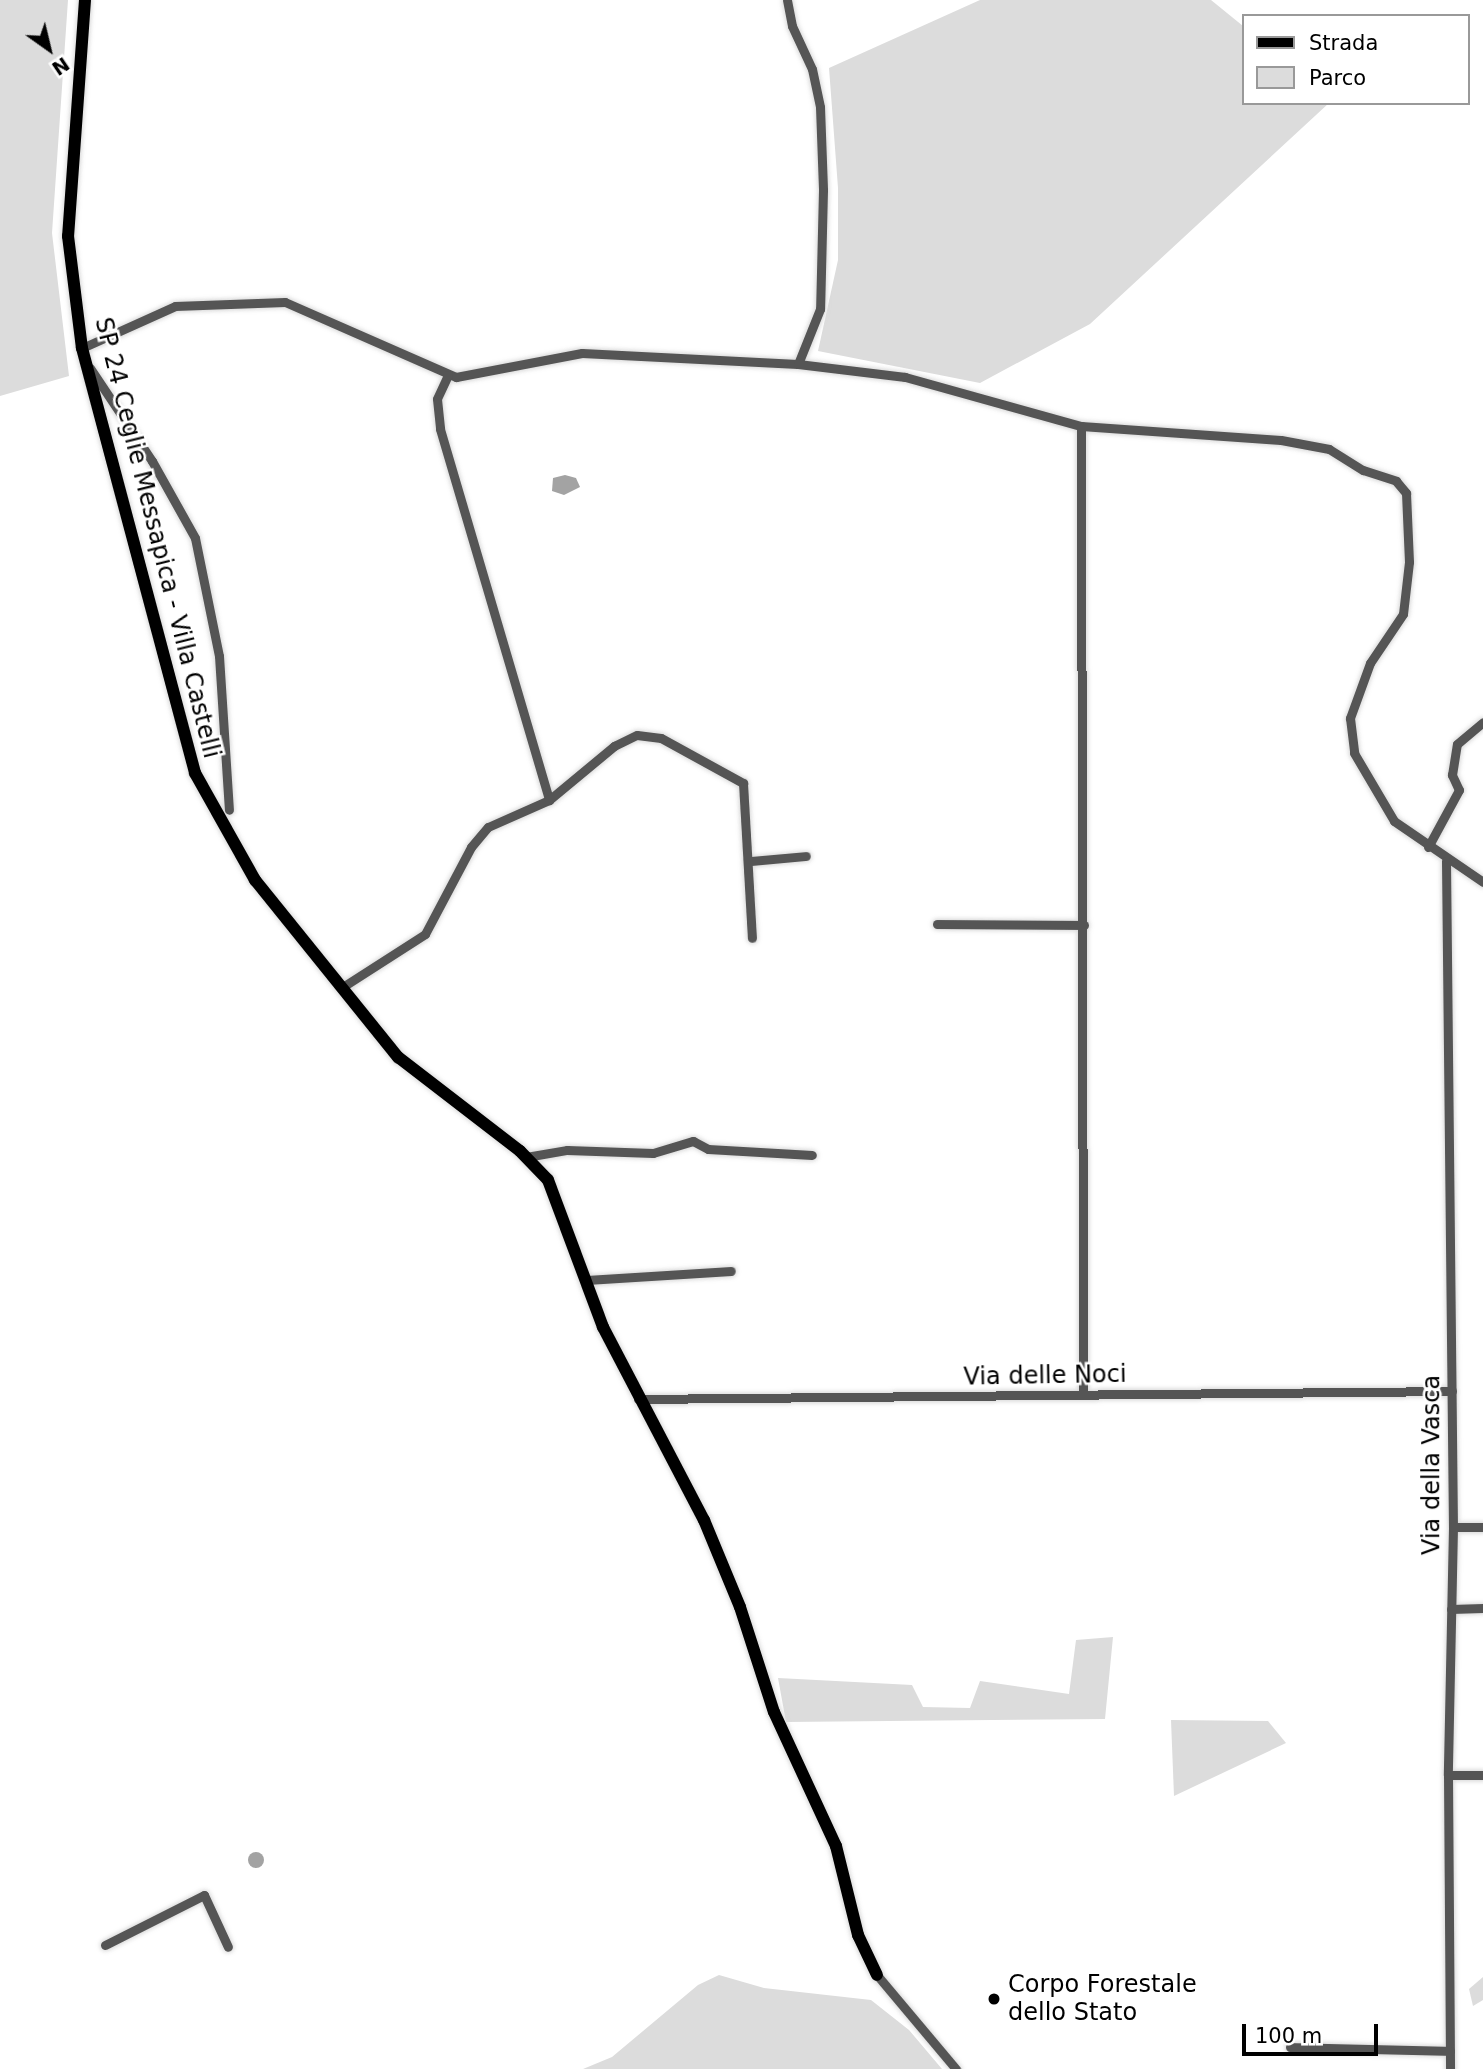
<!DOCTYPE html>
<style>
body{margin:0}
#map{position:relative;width:1483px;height:2069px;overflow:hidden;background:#fff;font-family:"DejaVu Sans",sans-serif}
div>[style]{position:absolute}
.green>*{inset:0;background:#dcdcdc}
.water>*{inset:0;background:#a3a3a3}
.round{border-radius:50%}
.roads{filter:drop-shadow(0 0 2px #dbdbdb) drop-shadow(0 0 2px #dbdbdb)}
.minor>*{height:9px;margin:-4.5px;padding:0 4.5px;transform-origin:4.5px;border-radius:4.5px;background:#555}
.major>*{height:12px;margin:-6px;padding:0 6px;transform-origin:6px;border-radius:6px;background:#000}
.dots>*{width:19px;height:19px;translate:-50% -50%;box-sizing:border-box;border:4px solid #fff;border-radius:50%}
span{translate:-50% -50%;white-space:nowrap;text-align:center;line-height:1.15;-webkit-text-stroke:5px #fff;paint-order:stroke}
.street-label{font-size:24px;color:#000}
.poi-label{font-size:24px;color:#000}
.left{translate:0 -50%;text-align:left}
.legend{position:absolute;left:1242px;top:14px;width:228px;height:91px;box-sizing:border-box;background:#fff;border:2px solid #999;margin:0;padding:9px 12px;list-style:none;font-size:21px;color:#000}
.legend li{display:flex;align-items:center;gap:14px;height:35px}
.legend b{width:35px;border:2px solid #999}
.north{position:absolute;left:14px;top:14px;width:70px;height:70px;-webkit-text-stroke:5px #fff;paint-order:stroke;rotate:146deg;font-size:19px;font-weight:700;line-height:28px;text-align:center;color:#000}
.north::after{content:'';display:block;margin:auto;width:24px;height:32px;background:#000;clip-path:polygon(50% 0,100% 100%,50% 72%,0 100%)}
.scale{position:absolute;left:1242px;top:2024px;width:136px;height:32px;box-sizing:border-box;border:4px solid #000;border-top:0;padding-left:9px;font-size:21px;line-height:24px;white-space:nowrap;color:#000;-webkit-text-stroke:5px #fff;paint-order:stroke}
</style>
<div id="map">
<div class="green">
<i style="clip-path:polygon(0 0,68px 0,52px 233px,69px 376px,0 396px)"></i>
<i style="clip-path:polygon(980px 0,1211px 0,1243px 26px,1243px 103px,1329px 103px,1090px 324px,980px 383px,818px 351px,838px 260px,838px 188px,829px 68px)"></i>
<i style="clip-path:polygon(1113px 1637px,1105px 1719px,786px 1722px,778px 1678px,912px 1685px,923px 1707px,970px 1708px,980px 1681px,1069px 1694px,1076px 1640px)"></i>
<i style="clip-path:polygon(1171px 1720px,1268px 1721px,1286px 1743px,1174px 1796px)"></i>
<i style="clip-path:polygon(719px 1975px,764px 1988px,871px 2000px,909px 2030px,942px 2069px,583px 2069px,612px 2057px,698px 1985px)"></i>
<i style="clip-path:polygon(1483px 1977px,1483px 2000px,1473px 2006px,1469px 1989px)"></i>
</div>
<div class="water">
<i style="clip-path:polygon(565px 475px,576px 478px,580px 487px,564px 495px,552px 491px,553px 478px)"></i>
<i class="round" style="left:248px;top:1852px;width:16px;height:16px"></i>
</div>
<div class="roads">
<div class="minor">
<i style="left:787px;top:0;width:26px;rotate:79deg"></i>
<i style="left:792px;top:26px;width:47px;rotate:65.1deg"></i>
<i style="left:812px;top:69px;width:39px;rotate:78deg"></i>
<i style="left:820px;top:107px;width:83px;rotate:87.9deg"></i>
<i style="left:823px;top:190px;width:119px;rotate:91.4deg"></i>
<i style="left:820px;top:309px;width:59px;rotate:111.8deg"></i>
<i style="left:82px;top:348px;width:102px;rotate:-24.3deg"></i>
<i style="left:175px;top:306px;width:110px;rotate:-2.1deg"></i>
<i style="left:285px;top:302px;width:187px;rotate:23.7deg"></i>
<i style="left:456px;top:377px;width:128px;rotate:-10.8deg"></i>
<i style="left:582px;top:353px;width:216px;rotate:2.9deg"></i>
<i style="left:798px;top:364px;width:108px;rotate:6.9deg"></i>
<i style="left:905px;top:377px;width:183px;rotate:15.6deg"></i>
<i style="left:1081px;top:426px;width:200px;rotate:4deg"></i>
<i style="left:1281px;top:440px;width:49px;rotate:10.6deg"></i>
<i style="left:1329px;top:449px;width:40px;rotate:32deg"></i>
<i style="left:1363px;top:470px;width:35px;rotate:18deg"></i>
<i style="left:1396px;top:481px;width:16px;rotate:50deg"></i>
<i style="left:1406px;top:493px;width:69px;rotate:87.5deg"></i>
<i style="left:1409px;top:562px;width:52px;rotate:96.6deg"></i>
<i style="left:1403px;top:614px;width:59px;rotate:124deg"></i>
<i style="left:1370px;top:663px;width:59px;rotate:110deg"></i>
<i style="left:1350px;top:718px;width:35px;rotate:83deg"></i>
<i style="left:1354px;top:753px;width:79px;rotate:59.5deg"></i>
<i style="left:1394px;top:821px;width:108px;rotate:34.4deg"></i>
<i style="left:90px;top:368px;width:112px;rotate:56.3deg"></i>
<i style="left:152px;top:461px;width:88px;rotate:60.8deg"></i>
<i style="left:195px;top:538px;width:120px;rotate:78.5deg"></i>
<i style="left:219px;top:656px;width:154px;rotate:86.3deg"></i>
<i style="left:448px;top:375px;width:26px;rotate:115deg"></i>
<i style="left:437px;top:399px;width:30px;rotate:84deg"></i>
<i style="left:440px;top:429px;width:387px;rotate:73.6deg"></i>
<i style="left:1081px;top:426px;width:969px;rotate:89.88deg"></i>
<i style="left:1428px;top:847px;width:65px;rotate:-61.5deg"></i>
<i style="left:1459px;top:790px;width:17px;rotate:-115deg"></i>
<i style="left:1452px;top:775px;width:31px;rotate:-81deg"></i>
<i style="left:1457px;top:744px;width:34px;rotate:-40deg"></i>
<i style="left:750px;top:861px;width:56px;rotate:-5.1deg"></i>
<i style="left:1446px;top:861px;width:666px;rotate:89.4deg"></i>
<i style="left:1453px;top:1527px;width:248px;rotate:91.2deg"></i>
<i style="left:1448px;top:1775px;width:294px;rotate:89.6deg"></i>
<i style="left:937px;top:924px;width:147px;rotate:0.4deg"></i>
<i style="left:341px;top:988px;width:100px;rotate:-32.7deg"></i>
<i style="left:425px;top:934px;width:98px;rotate:-62.1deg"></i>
<i style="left:471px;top:847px;width:26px;rotate:-50deg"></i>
<i style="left:488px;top:827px;width:67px;rotate:-23.9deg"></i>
<i style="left:549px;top:800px;width:85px;rotate:-39.7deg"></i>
<i style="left:614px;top:746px;width:25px;rotate:-26deg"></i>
<i style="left:637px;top:735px;width:24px;rotate:7deg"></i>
<i style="left:661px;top:738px;width:94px;rotate:28.8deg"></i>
<i style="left:743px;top:783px;width:155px;rotate:86.7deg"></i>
<i style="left:526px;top:1157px;width:42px;rotate:-9.7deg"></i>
<i style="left:567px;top:1150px;width:86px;rotate:2deg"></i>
<i style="left:653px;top:1153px;width:42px;rotate:-16.7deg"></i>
<i style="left:693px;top:1141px;width:17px;rotate:28deg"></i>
<i style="left:708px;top:1149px;width:104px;rotate:3.3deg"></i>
<i style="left:587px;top:1280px;width:144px;rotate:-3.6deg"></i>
<i style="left:638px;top:1399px;width:814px;rotate:-0.56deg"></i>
<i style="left:1453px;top:1527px;width:30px"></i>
<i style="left:1451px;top:1609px;width:32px;rotate:-2deg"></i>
<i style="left:1448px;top:1775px;width:35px"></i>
<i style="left:105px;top:1945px;width:111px;rotate:-26.8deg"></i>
<i style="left:204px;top:1895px;width:57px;rotate:65.2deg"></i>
<i style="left:877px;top:1975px;width:123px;rotate:50deg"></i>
<i style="left:1290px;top:2047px;width:160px;rotate:1.4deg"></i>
</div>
<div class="major">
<i style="left:85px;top:0;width:237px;rotate:94.1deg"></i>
<i style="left:68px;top:236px;width:113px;rotate:82.9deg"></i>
<i style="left:82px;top:348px;width:440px;rotate:75.1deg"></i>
<i style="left:195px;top:773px;width:123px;rotate:60.7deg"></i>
<i style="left:255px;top:880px;width:228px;rotate:51.1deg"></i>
<i style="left:398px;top:1057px;width:154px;rotate:37.6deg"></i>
<i style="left:520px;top:1151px;width:40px;rotate:46deg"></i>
<i style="left:548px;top:1180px;width:157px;rotate:69.5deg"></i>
<i style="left:603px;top:1327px;width:218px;rotate:62.4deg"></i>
<i style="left:704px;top:1520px;width:94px;rotate:67.5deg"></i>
<i style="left:740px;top:1607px;width:110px;rotate:72.1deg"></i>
<i style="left:774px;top:1712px;width:148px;rotate:65.2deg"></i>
<i style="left:836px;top:1846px;width:92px;rotate:76.1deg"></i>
<i style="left:858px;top:1935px;width:44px;rotate:64.6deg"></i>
</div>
</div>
<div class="dots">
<i style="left:994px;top:1999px;background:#000"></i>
</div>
<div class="street-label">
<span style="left:157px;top:538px;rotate:76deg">SP 24 Ceglie Messapica - Villa Castelli</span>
<span style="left:1045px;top:1376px;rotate:-1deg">Via delle Noci</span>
<span style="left:1432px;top:1465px;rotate:-90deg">Via della Vasca</span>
</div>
<div class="poi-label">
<span class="left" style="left:1008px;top:1999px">Corpo Forestale<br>dello Stato</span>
</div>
<ul class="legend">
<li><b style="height:9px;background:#000"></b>Strada</li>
<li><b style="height:19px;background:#dcdcdc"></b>Parco</li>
</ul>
<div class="north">N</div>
<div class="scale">100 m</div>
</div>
